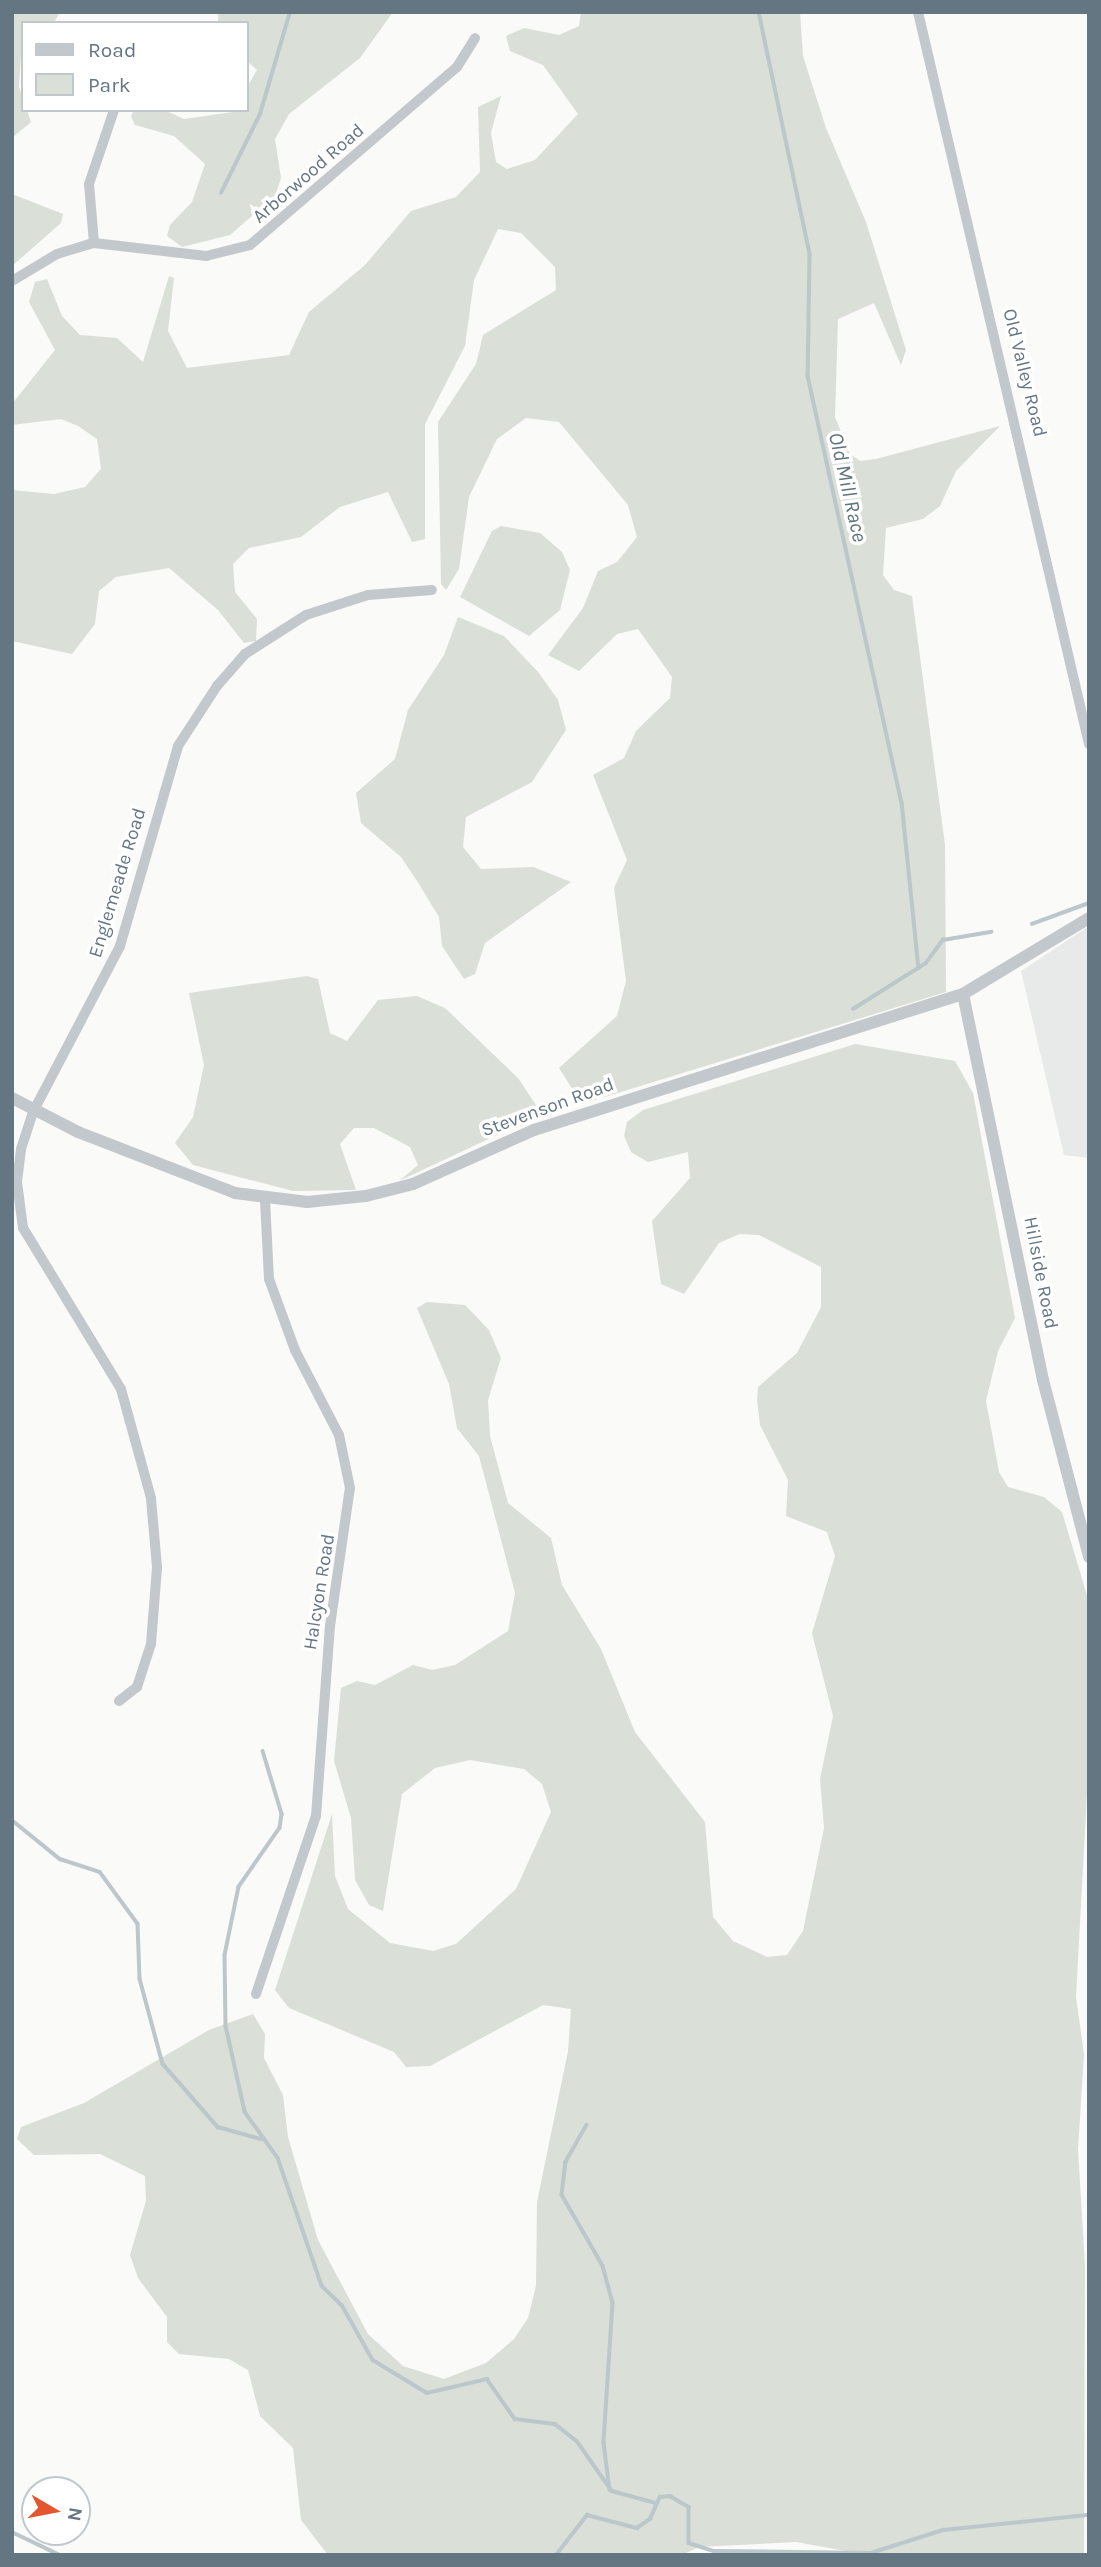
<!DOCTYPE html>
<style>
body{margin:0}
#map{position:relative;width:1101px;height:2567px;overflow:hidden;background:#fafaf8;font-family:Karla,sans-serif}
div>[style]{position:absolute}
.built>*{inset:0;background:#e8e9e9}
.green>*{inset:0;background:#dadfd7}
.stream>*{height:3.5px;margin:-1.75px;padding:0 1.75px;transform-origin:1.75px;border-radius:1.75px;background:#bbc7cb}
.minor>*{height:10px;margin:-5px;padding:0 5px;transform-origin:5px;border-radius:5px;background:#c3c8cc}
.tertiary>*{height:12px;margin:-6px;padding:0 6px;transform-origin:6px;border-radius:6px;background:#c3c8cc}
span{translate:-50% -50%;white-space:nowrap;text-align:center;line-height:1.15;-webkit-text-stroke:7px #fff;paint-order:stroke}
.street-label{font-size:19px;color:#657683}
.water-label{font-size:21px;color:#60757c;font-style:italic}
.frame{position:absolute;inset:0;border:14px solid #657683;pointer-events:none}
.legend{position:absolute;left:21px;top:21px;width:228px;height:91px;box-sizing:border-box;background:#fff;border:2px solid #c1c8cd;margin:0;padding:9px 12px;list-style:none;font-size:21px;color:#657683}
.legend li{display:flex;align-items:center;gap:14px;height:35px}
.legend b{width:35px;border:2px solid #c1c8cd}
.north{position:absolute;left:21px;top:2476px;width:70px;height:70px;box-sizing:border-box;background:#fff;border:2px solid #c1c8cd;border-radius:50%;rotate:100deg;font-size:19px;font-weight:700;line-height:28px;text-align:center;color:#657683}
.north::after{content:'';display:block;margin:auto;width:24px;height:32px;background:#e4572e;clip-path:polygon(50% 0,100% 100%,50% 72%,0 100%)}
</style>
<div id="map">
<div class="built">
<i style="clip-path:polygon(1089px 926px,1089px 1158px,1064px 1155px,1021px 971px)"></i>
</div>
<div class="green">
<i style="clip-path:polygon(12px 12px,60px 12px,54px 23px,23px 23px,19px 87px,31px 122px,12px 138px)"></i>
<i style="clip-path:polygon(218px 12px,393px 12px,360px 58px,289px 114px,275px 139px,281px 178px,275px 196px,230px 235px,182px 247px,167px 236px,170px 225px,192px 202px,205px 164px,174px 136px,135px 125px,131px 116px,134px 110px,164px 110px,184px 119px,247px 110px,247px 87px,257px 70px,247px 61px,247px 23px,218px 23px)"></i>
<i style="clip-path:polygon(581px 12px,800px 12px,803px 56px,826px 128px,866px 222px,906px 350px,901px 365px,874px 303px,838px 319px,835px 417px,850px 454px,860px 461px,876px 459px,1000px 426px,956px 471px,940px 506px,923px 519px,886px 528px,883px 575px,894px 590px,912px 596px,926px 702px,945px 845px,946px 992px,582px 1104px,559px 1068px,617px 1016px,626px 981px,614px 888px,627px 860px,593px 775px,624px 758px,636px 731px,670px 698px,672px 677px,638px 629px,617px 634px,579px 671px,548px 655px,583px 608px,598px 571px,617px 562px,637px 537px,628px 505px,559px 422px,526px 418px,497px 439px,469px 497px,459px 569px,446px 590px,441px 584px,438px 422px,476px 364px,483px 335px,556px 290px,555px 267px,521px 233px,498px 229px,474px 280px,465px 346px,425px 424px,425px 539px,412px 542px,388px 492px,340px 507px,301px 537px,249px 548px,233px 564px,235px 592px,257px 619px,256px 641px,244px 643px,218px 610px,169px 568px,116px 577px,99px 591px,95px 624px,72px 654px,12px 641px,12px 490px,54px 494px,85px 487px,101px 469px,97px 439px,78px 426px,61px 419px,12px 425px,12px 404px,55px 350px,29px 302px,35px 282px,47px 279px,62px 316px,80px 335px,117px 338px,143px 362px,169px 276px,174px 278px,168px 331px,187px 368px,289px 355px,309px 312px,365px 265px,411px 211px,456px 197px,480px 172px,478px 107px,501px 96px,491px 133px,496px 162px,507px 169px,535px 160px,578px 114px,543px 65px,510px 51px,506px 36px,524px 28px,559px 35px,579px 26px)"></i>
<i style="clip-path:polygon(12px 194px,63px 214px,61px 223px,12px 266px)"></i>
<i style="clip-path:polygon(501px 526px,540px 533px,562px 552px,570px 570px,560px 610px,529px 636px,460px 597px,492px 531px)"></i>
<i style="clip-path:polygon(458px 617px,504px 636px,539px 673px,558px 700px,566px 730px,532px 782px,466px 817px,463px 847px,481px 869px,533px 867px,571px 882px,485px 943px,475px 974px,464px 979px,442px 946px,439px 917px,419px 884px,401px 857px,361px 823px,356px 793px,395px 759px,408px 710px,444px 655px)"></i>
<i style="clip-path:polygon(307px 976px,318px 979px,330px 1033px,347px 1041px,378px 1000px,417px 996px,445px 1008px,518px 1078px,542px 1114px,399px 1181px,418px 1165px,410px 1147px,374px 1128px,354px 1128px,340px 1144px,356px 1190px,293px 1191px,193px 1165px,175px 1143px,193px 1117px,204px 1065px,189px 993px)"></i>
<i style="clip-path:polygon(855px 1044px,955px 1061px,973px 1093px,1015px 1318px,998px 1351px,986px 1401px,999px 1472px,1008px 1487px,1044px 1497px,1062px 1512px,1089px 1602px,1089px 1757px,1076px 1997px,1084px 2054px,1078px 2149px,1085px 2266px,1084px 2555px,868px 2555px,796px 2542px,699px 2547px,682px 2555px,328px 2555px,301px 2520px,293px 2448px,260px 2416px,248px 2370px,229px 2359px,179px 2354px,167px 2342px,167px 2317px,138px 2278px,130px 2255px,146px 2201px,145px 2176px,100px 2154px,34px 2155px,17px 2139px,21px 2127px,84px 2103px,209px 2030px,253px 2014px,265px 2034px,264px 2058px,283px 2095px,288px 2137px,318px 2240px,368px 2334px,403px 2366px,444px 2379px,486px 2363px,514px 2339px,528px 2318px,536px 2286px,537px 2202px,568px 2051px,571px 2009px,543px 2005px,430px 2066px,406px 2067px,394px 2052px,289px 2008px,275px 1990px,332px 1814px,335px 1876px,348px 1909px,390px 1943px,433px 1951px,456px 1944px,516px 1889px,551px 1812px,542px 1784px,524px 1769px,470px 1760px,435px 1768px,402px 1794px,383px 1911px,369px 1905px,355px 1880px,351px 1818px,334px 1761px,341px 1688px,357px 1681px,375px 1685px,413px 1665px,432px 1670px,455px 1665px,508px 1631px,515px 1593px,479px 1456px,457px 1428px,449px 1384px,417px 1308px,427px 1302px,465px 1305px,489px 1330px,501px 1358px,488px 1400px,490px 1436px,508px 1503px,551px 1538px,562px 1585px,601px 1649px,635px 1732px,705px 1822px,713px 1917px,733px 1941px,767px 1957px,787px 1955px,803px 1931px,824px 1828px,820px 1779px,833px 1716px,812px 1633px,835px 1556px,827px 1532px,786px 1516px,788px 1480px,760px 1425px,757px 1400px,758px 1387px,797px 1353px,821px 1307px,821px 1267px,759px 1235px,740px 1234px,719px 1243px,684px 1294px,661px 1284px,652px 1221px,690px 1178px,688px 1152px,648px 1162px,631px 1152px,624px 1136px,627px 1122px,643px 1110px)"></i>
</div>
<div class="stream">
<i style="left:759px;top:12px;width:248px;rotate:78.1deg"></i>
<i style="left:810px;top:255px;width:121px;rotate:90.9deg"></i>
<i style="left:808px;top:376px;width:436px;rotate:77.6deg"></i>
<i style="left:902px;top:802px;width:167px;rotate:84.2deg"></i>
<i style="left:221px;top:193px;width:88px;rotate:-63.7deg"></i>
<i style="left:260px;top:114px;width:106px;rotate:-73.6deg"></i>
<i style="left:1032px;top:924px;width:61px;rotate:-20.2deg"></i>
<i style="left:853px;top:1009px;width:86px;rotate:-32.2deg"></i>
<i style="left:926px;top:963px;width:29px;rotate:-54deg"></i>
<i style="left:943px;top:940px;width:49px;rotate:-9.5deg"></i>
<i style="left:263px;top:1751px;width:66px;rotate:73.2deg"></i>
<i style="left:282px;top:1814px;width:14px;rotate:98deg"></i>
<i style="left:280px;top:1828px;width:72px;rotate:124.8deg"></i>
<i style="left:239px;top:1887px;width:69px;rotate:101.6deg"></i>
<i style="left:225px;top:1955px;width:71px;rotate:89.2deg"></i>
<i style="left:226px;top:2026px;width:88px;rotate:77.5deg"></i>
<i style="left:245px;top:2112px;width:57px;rotate:54.3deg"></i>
<i style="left:278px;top:2158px;width:135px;rotate:71deg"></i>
<i style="left:322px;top:2286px;width:28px;rotate:44deg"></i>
<i style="left:342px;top:2305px;width:63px;rotate:60.6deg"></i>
<i style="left:373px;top:2360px;width:63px;rotate:31.4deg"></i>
<i style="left:427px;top:2393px;width:62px;rotate:-13.1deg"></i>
<i style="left:487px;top:2379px;width:49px;rotate:55deg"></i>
<i style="left:515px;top:2419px;width:40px;rotate:7.1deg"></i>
<i style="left:555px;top:2424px;width:28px;rotate:38deg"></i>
<i style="left:577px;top:2441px;width:61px;rotate:55deg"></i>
<i style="left:612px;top:2491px;width:46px;rotate:15.3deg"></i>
<i style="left:12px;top:1820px;width:62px;rotate:39.1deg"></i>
<i style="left:60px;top:1859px;width:42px;rotate:18deg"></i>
<i style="left:100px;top:1872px;width:64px;rotate:53.8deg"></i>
<i style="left:138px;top:1924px;width:55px;rotate:87.9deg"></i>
<i style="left:140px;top:1979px;width:88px;rotate:74.9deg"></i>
<i style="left:163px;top:2064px;width:84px;rotate:48.9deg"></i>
<i style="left:218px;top:2127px;width:45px;rotate:15.6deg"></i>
<i style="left:587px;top:2125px;width:43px;rotate:119.6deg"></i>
<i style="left:566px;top:2162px;width:33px;rotate:97deg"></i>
<i style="left:562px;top:2195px;width:82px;rotate:60deg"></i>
<i style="left:603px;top:2266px;width:38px;rotate:75deg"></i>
<i style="left:613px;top:2303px;width:140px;rotate:93.7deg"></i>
<i style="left:604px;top:2443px;width:47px;rotate:82.7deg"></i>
<i style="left:12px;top:2532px;width:53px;rotate:25.6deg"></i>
<i style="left:556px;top:2555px;width:51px;rotate:-52.2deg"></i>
<i style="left:587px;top:2515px;width:52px;rotate:14.6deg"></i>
<i style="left:637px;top:2528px;width:16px;rotate:-35deg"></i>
<i style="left:650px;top:2519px;width:24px;rotate:-66deg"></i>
<i style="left:660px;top:2497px;width:10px;rotate:-6deg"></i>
<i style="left:670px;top:2496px;width:22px;rotate:30deg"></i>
<i style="left:689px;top:2507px;width:36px;rotate:90deg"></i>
<i style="left:689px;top:2543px;width:26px;rotate:18deg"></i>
<i style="left:714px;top:2551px;width:157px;rotate:0.7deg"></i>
<i style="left:871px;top:2553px;width:76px;rotate:-17.7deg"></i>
<i style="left:943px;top:2530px;width:147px;rotate:-5.9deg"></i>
</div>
<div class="minor">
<i style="left:918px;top:12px;width:752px;rotate:76.85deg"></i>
<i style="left:94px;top:243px;width:59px;rotate:-94.8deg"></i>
<i style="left:89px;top:184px;width:78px;rotate:-71.3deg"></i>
<i style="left:12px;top:281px;width:52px;rotate:-31deg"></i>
<i style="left:57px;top:254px;width:39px;rotate:-17deg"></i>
<i style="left:94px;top:243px;width:113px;rotate:6.6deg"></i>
<i style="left:206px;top:256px;width:45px;rotate:-14deg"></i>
<i style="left:250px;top:245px;width:273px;rotate:-40.7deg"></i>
<i style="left:457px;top:67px;width:34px;rotate:-58deg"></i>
<i style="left:119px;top:1701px;width:23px;rotate:-38deg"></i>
<i style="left:137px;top:1687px;width:45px;rotate:-72deg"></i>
<i style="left:151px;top:1644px;width:77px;rotate:-85.5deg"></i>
<i style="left:157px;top:1567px;width:69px;rotate:-95deg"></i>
<i style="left:151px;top:1498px;width:113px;rotate:-105.4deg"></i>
<i style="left:121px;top:1389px;width:188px;rotate:-121.3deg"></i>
<i style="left:23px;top:1228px;width:46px;rotate:-97.4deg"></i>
<i style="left:17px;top:1182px;width:33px;rotate:-83deg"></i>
<i style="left:21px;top:1149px;width:39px;rotate:-72deg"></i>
<i style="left:33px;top:1112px;width:187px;rotate:-62.3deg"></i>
<i style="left:120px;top:946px;width:208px;rotate:-73.8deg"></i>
<i style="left:178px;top:746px;width:72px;rotate:-57deg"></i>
<i style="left:217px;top:686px;width:43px;rotate:-48.8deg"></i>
<i style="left:245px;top:654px;width:72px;rotate:-32.6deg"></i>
<i style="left:306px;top:615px;width:65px;rotate:-17.9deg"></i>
<i style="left:368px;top:595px;width:64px;rotate:-4.5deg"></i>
<i style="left:256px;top:1994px;width:188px;rotate:-71.4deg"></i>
<i style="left:316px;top:1816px;width:191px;rotate:-85.8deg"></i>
<i style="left:330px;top:1626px;width:139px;rotate:-81.8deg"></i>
<i style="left:350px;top:1488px;width:54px;rotate:-101.7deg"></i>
<i style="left:339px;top:1435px;width:96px;rotate:-117.4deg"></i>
<i style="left:295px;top:1350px;width:76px;rotate:-110.1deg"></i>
<i style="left:269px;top:1279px;width:79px;rotate:-92.9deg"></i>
</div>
<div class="tertiary">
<i style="left:963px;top:994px;width:394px;rotate:78.3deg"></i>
<i style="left:1043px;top:1380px;width:183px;rotate:75.4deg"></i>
<i style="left:12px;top:1098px;width:74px;rotate:27.3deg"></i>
<i style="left:78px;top:1132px;width:168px;rotate:21.2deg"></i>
<i style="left:235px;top:1193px;width:73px;rotate:7.1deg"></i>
<i style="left:307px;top:1202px;width:59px;rotate:-5.8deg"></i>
<i style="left:366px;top:1196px;width:49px;rotate:-14.3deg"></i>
<i style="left:413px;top:1184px;width:133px;rotate:-24.1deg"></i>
<i style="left:534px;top:1130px;width:450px;rotate:-17.6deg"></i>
<i style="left:963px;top:994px;width:147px;rotate:-31.1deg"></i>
</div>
<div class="street-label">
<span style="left:309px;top:174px;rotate:-41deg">Arborwood Road</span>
<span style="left:1024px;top:373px;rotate:76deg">Old Valley Road</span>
<span style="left:118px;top:883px;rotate:-73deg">Englemeade Road</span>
<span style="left:548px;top:1108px;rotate:-20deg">Stevenson Road</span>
<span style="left:1040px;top:1273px;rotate:79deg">Hillside Road</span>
<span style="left:320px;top:1592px;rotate:-81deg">Halcyon Road</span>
</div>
<div class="water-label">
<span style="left:848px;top:487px;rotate:77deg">Old Mill Race</span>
</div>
<div class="frame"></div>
<ul class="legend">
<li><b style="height:9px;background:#c3c8cc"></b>Road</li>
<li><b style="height:19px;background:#dadfd7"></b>Park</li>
</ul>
<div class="north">N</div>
</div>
